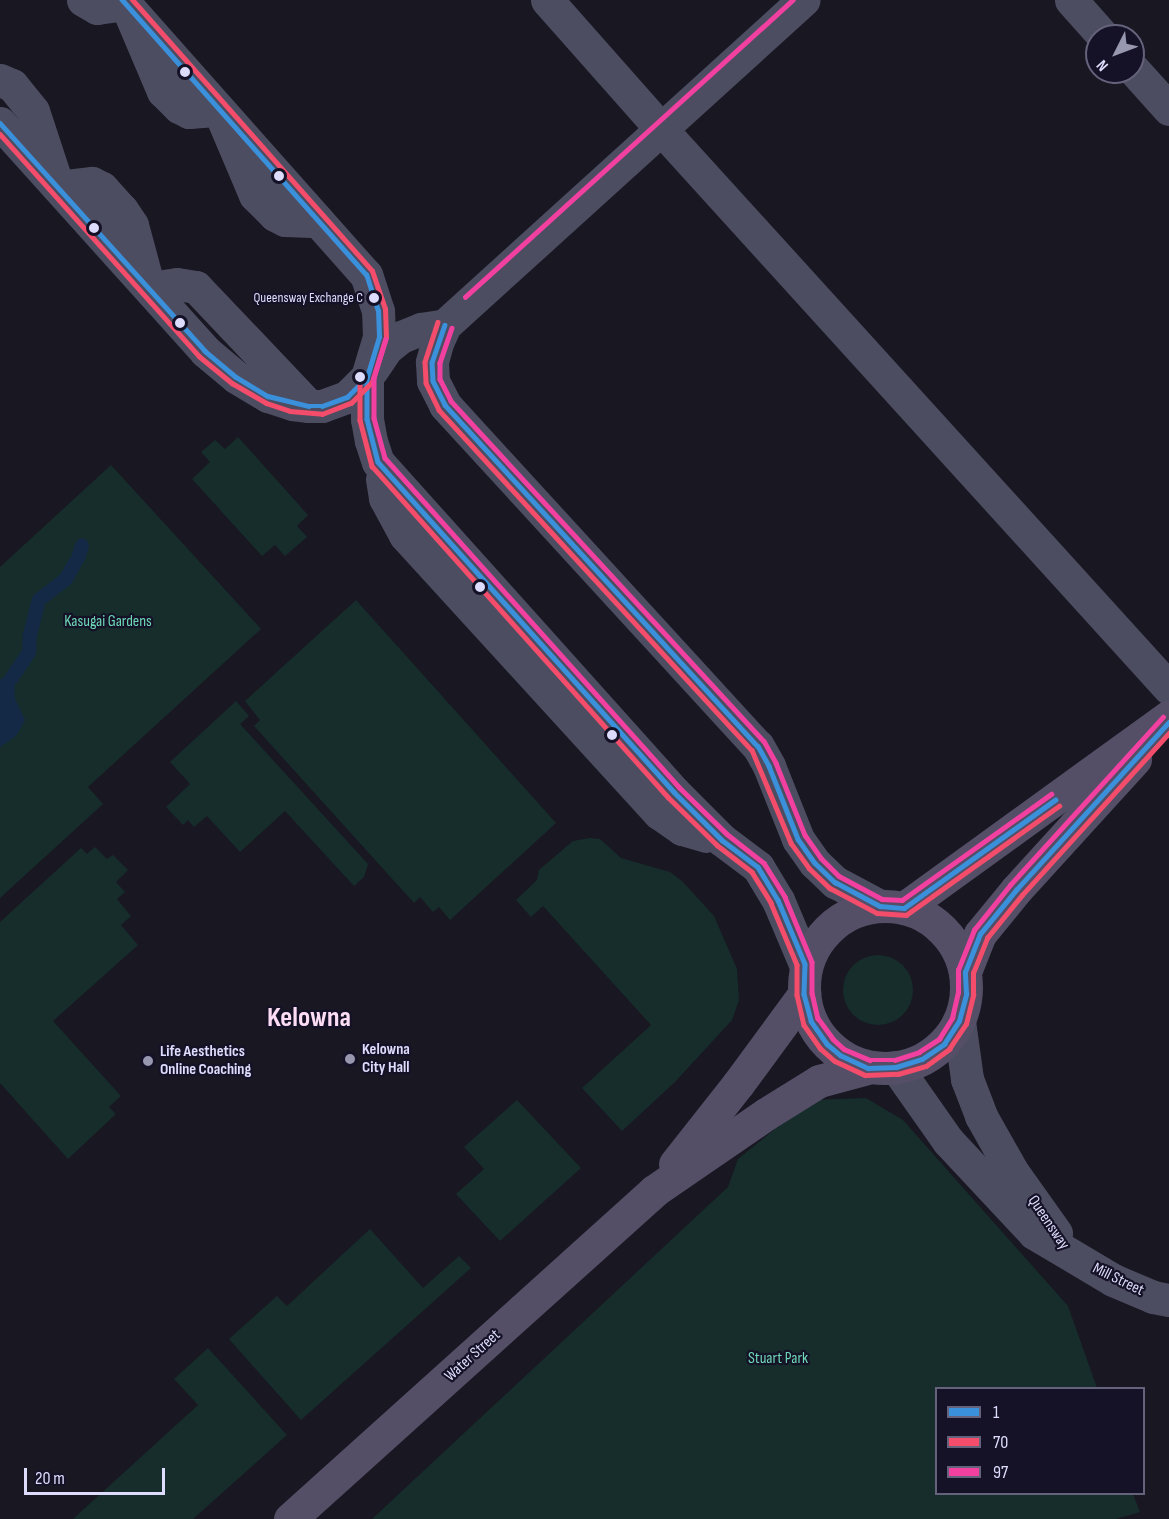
<!DOCTYPE html>
<style>
body{margin:0}
#map{position:relative;width:1169px;height:1519px;overflow:hidden;background:#181722;font-family:"Sofia Sans Condensed",sans-serif}
div>[style]{position:absolute}
.green>*{inset:0;background:#162d2c}
.round{border-radius:50%}
.water>*{inset:0;background:#132946}
.stream>*{height:14px;margin:-7px;padding:0 7px;transform-origin:7px;border-radius:7px;background:#132946}
.minor>*{height:33px;margin:-16.5px;padding:0 16.5px;transform-origin:16.5px;border-radius:16.5px;background:#4d4d62}
.major>*{height:33px;margin:-16.5px;padding:0 16.5px;transform-origin:16.5px;border-radius:16.5px;background:#544e66}
.major>.ring{margin:-16.5px;padding:0;box-sizing:content-box;background:none;border:33px solid #544e66;border-radius:50%}
.bus-1>*{height:4.5px;margin:-2.25px;padding:0 2.25px;transform-origin:2.25px;border-radius:2.25px;background:#3a90db}
.bus-2>*{height:4.5px;margin:-2.25px;padding:0 2.25px;transform-origin:2.25px;border-radius:2.25px;background:#f44d6c}
.bus-3>*{height:4.5px;margin:-2.25px;padding:0 2.25px;transform-origin:2.25px;border-radius:2.25px;background:#f240a1}
.dots>*{width:16px;height:16px;translate:-50% -50%;box-sizing:border-box;border:3px solid #151227;border-radius:50%}
span{translate:-50% -50%;white-space:nowrap;text-align:center;line-height:1.15;-webkit-text-stroke:4.5px #151227;paint-order:stroke}
.bus-label{font-size:14px;color:#dddcfc}
.right{translate:-100% -50%;text-align:right}
.park-label{font-size:16px;color:#6dd7b6}
.poi-label{font-size:16px;color:#dddcfc;font-weight:700}
.left{translate:0 -50%;text-align:left}
.street-label{font-size:16px;color:#dddcfc}
.town-label{font-size:28px;color:#fcddf3;font-weight:700}
.legend{position:absolute;left:935px;top:1387px;width:210px;height:108px;box-sizing:border-box;background:#151227;border:2px solid #65637c;margin:0;padding:8px 10px;list-style:none;font-size:18px;color:#dddcfc}
.legend li{display:flex;align-items:center;gap:12px;height:30px}
.legend b{width:30px;border:2px solid #65637c}
.north{position:absolute;left:1085px;top:24px;width:60px;height:60px;box-sizing:border-box;background:#151227;border:2px solid #65637c;border-radius:50%;rotate:228deg;font-size:16px;font-weight:700;line-height:24px;text-align:center;color:#dddcfc}
.north::after{content:'';display:block;margin:auto;width:21px;height:27px;background:#9897b0;clip-path:polygon(50% 0,100% 100%,50% 72%,0 100%)}
.scale{position:absolute;left:24px;top:1468px;width:141px;height:27px;box-sizing:border-box;border:3px solid #dddcfc;border-top:0;padding-left:8px;font-size:18px;line-height:21px;white-space:nowrap;color:#dddcfc;-webkit-text-stroke:4px #151227;paint-order:stroke}
</style>
<div id="map">
<div class="green">
<i style="clip-path:polygon(238px 437px,308px 515px,297px 526px,307px 537px,285px 556px,275px 545px,262px 556px,192px 479px,210px 462px,201px 452px,215px 440px,225px 449px)"></i>
<i style="clip-path:polygon(111px 465px,261px 629px,88px 787px,103px 804px,0 898px,0 567px)"></i>
<i style="clip-path:polygon(356px 600px,556px 823px,450px 920px,439px 907px,433px 912px,420px 897px,414px 903px,254px 726px,260px 720px,245px 701px)"></i>
<i style="clip-path:polygon(236px 701px,249px 716px,240px 724px,368px 864px,364px 877px,354px 886px,285px 811px,240px 852px,207px 816px,194px 827px,188px 820px,183px 825px,166px 807px,190px 784px,170px 762px)"></i>
<i style="clip-path:polygon(590px 838px,600px 839px,621px 858px,670px 872px,683px 882px,714px 916px,737px 969px,739px 1000px,732px 1020px,675px 1082px,622px 1131px,582px 1088px,651px 1025px,543px 906px,531px 917px,516px 900px,537px 880px,539px 870px,573px 841px)"></i>
<i style="clip-path:polygon(95px 847px,107px 859px,113px 855px,128px 870px,116px 882px,125px 892px,117px 899px,131px 916px,121px 925px,138px 945px,53px 1021px,121px 1096px,109px 1107px,116px 1114px,68px 1159px,0 1083px,0 922px,81px 848px,87px 854px)"></i>
<i class="round" style="left:843px;top:955px;width:70px;height:70px"></i>
<i style="clip-path:polygon(866px 1098px,903px 1120px,1068px 1306px,1097px 1388px,936px 1388px,936px 1494px,1133px 1494px,1140px 1512px,1116px 1519px,372px 1519px,728px 1187px,738px 1159px,811px 1100px)"></i>
<i style="clip-path:polygon(517px 1100px,581px 1168px,500px 1241px,456px 1194px,484px 1169px,464px 1147px)"></i>
<i style="clip-path:polygon(370px 1229px,423px 1288px,459px 1256px,471px 1268px,301px 1420px,229px 1339px,277px 1296px,287px 1306px)"></i>
<i style="clip-path:polygon(208px 1348px,287px 1435px,193px 1519px,73px 1519px,198px 1405px,174px 1379px)"></i>
</div>
<div class="water">
<i style="clip-path:polygon(4px 677px,14px 681px,15px 699px,25px 720px,16px 736px,0 747px,0 680px)"></i>
</div>
<div class="stream">
<i style="left:78px;top:558px;width:13px;rotate:-72deg"></i>
<i style="left:11px;top:679px;width:32px;rotate:-56deg"></i>
<i style="left:29px;top:652px;width:17px;rotate:-87deg"></i>
<i style="left:30px;top:635px;width:36px;rotate:-76deg"></i>
<i style="left:39px;top:600px;width:34px;rotate:-38deg"></i>
<i style="left:66px;top:579px;width:18px;rotate:-61deg"></i>
</div>
<div class="minor">
<i style="left:83px;top:0;width:16px;rotate:30deg"></i>
<i style="left:97px;top:8px;width:29px;rotate:-8deg"></i>
<i style="left:126px;top:4px;width:95px;rotate:67deg"></i>
<i style="left:163px;top:91px;width:23px;rotate:45deg"></i>
<i style="left:179px;top:107px;width:11px;rotate:27deg"></i>
<i style="left:189px;top:112px;width:30px;rotate:-4deg"></i>
<i style="left:219px;top:110px;width:92px;rotate:67deg"></i>
<i style="left:255px;top:195px;width:28px;rotate:45deg"></i>
<i style="left:275px;top:215px;width:11px;rotate:27deg"></i>
<i style="left:285px;top:220px;width:33px;rotate:2deg"></i>
<i style="left:547px;top:0;width:174px;rotate:48.5deg"></i>
<i style="left:662px;top:130px;width:754px;rotate:47.74deg"></i>
<i style="left:1071px;top:0;width:48px;rotate:48.4deg"></i>
<i style="left:1133px;top:69px;width:54px;rotate:48deg"></i>
<i style="left:0;top:80px;width:13px;rotate:23deg"></i>
<i style="left:12px;top:85px;width:33px;rotate:51deg"></i>
<i style="left:33px;top:111px;width:80px;rotate:71.8deg"></i>
<i style="left:58px;top:187px;width:34px;rotate:-7deg"></i>
<i style="left:92px;top:183px;width:11px;rotate:27deg"></i>
<i style="left:102px;top:188px;width:30px;rotate:48deg"></i>
<i style="left:122px;top:210px;width:18px;rotate:56deg"></i>
<i style="left:132px;top:225px;width:65px;rotate:74.9deg"></i>
<i style="left:149px;top:288px;width:28px;rotate:-8deg"></i>
<i style="left:177px;top:284px;width:19px;rotate:9deg"></i>
<i style="left:196px;top:287px;width:164px;rotate:46.5deg"></i>
<i style="left:0;top:123px;width:307px;rotate:48deg"></i>
<i style="left:205px;top:351px;width:40px;rotate:40deg"></i>
<i style="left:236px;top:377px;width:37px;rotate:31deg"></i>
<i style="left:268px;top:396px;width:25px;rotate:18deg"></i>
<i style="left:292px;top:404px;width:17px;rotate:7deg"></i>
<i style="left:309px;top:406px;width:13px"></i>
<i style="left:322px;top:406px;width:27px;rotate:-20deg"></i>
<i style="left:347px;top:397px;width:28px;rotate:-45deg"></i>
<i style="left:367px;top:377px;width:42px;rotate:-73.3deg"></i>
<i style="left:379px;top:337px;width:26px;rotate:-92deg"></i>
<i style="left:378px;top:311px;width:38px;rotate:-108deg"></i>
<i style="left:366px;top:275px;width:368px;rotate:-131.6deg"></i>
<i style="left:445px;top:325px;width:20px;rotate:114deg"></i>
<i style="left:437px;top:343px;width:20px;rotate:105deg"></i>
<i style="left:432px;top:362px;width:19px;rotate:87deg"></i>
<i style="left:433px;top:381px;width:27px;rotate:63deg"></i>
<i style="left:445px;top:405px;width:463px;rotate:47.5deg"></i>
<i style="left:758px;top:746px;width:23px;rotate:61deg"></i>
<i style="left:769px;top:766px;width:79px;rotate:68.3deg"></i>
<i style="left:798px;top:839px;width:29px;rotate:55deg"></i>
<i style="left:815px;top:863px;width:28px;rotate:44deg"></i>
<i style="left:835px;top:882px;width:51px;rotate:28.1deg"></i>
<i style="left:372px;top:370px;width:25px;rotate:-56deg"></i>
<i style="left:386px;top:349px;width:19px;rotate:-39deg"></i>
<i style="left:401px;top:337px;width:22px;rotate:-22deg"></i>
<i style="left:421px;top:329px;width:24px;rotate:-9deg"></i>
<i style="left:445px;top:325px;width:484px;rotate:-42.2deg"></i>
<i style="left:367px;top:377px;width:42px;rotate:90deg"></i>
<i style="left:367px;top:419px;width:22px;rotate:80deg"></i>
<i style="left:371px;top:441px;width:22px;rotate:72deg"></i>
<i style="left:378px;top:462px;width:443px;rotate:48.1deg"></i>
<i style="left:674px;top:792px;width:68px;rotate:45deg"></i>
<i style="left:722px;top:840px;width:45px;rotate:36.9deg"></i>
<i style="left:758px;top:867px;width:39px;rotate:59deg"></i>
<i style="left:778px;top:900px;width:69px;rotate:67.1deg"></i>
<i style="left:382px;top:479px;width:19px;rotate:81deg"></i>
<i style="left:385px;top:498px;width:42px;rotate:61.6deg"></i>
<i style="left:405px;top:535px;width:377px;rotate:47.6deg"></i>
<i style="left:659px;top:813px;width:28px;rotate:35deg"></i>
<i style="left:682px;top:829px;width:25px;rotate:16deg"></i>
<i style="left:959px;top:1021px;width:59px;rotate:82.1deg"></i>
<i style="left:967px;top:1079px;width:40px;rotate:69deg"></i>
<i style="left:981px;top:1116px;width:63px;rotate:60.6deg"></i>
<i style="left:1012px;top:1171px;width:76px;rotate:54.6deg"></i>
<i style="left:896px;top:1067px;width:90px;rotate:54.9deg"></i>
<i style="left:948px;top:1141px;width:126px;rotate:46.9deg"></i>
<i style="left:1034px;top:1233px;width:92px;rotate:30.7deg"></i>
<i style="left:1113px;top:1280px;width:43px;rotate:23deg"></i>
<i style="left:1153px;top:1297px;width:16px;rotate:11deg"></i>
</div>
<div class="major">
<i class="ring" style="left:804px;top:906px;width:129px;height:129px"></i>
<i style="left:904px;top:908px;width:327px;rotate:-35.9deg"></i>
<i style="left:965px;top:972px;width:41px;rotate:-68.5deg"></i>
<i style="left:980px;top:934px;width:57px;rotate:-50.7deg"></i>
<i style="left:1016px;top:890px;width:177px;rotate:-47.7deg"></i>
<i style="left:675px;top:1164px;width:102px;rotate:-51.8deg"></i>
<i style="left:738px;top:1084px;width:112px;rotate:-53.7deg"></i>
<i style="left:290px;top:1519px;width:490px;rotate:-42deg"></i>
<i style="left:654px;top:1191px;width:136px;rotate:-34.5deg"></i>
<i style="left:766px;top:1114px;width:62px;rotate:-31.9deg"></i>
<i style="left:819px;top:1081px;width:51px;rotate:-14.9deg"></i>
</div>
<div class="bus-1">
<i style="left:0;top:123px;width:307px;rotate:48deg"></i>
<i style="left:205px;top:351px;width:40px;rotate:40deg"></i>
<i style="left:236px;top:377px;width:37px;rotate:31deg"></i>
<i style="left:268px;top:396px;width:42px;rotate:13.7deg"></i>
<i style="left:309px;top:406px;width:13px"></i>
<i style="left:322px;top:406px;width:27px;rotate:-20deg"></i>
<i style="left:347px;top:397px;width:28px;rotate:-45deg"></i>
<i style="left:367px;top:377px;width:42px;rotate:-73.3deg"></i>
<i style="left:379px;top:337px;width:26px;rotate:-92deg"></i>
<i style="left:378px;top:311px;width:38px;rotate:-108deg"></i>
<i style="left:366px;top:275px;width:368px;rotate:-131.6deg"></i>
<i style="left:445px;top:325px;width:39px;rotate:109deg"></i>
<i style="left:432px;top:362px;width:19px;rotate:87deg"></i>
<i style="left:433px;top:381px;width:27px;rotate:63deg"></i>
<i style="left:445px;top:405px;width:463px;rotate:47.5deg"></i>
<i style="left:758px;top:746px;width:23px;rotate:61deg"></i>
<i style="left:769px;top:766px;width:79px;rotate:68.3deg"></i>
<i style="left:798px;top:839px;width:29px;rotate:55deg"></i>
<i style="left:815px;top:863px;width:28px;rotate:44deg"></i>
<i style="left:835px;top:882px;width:51px;rotate:28.1deg"></i>
<i style="left:880px;top:906px;width:24px;rotate:5deg"></i>
<i style="left:904px;top:908px;width:186px;rotate:-35.6deg"></i>
<i style="left:367px;top:377px;width:42px;rotate:90deg"></i>
<i style="left:367px;top:419px;width:44px;rotate:75.7deg"></i>
<i style="left:378px;top:462px;width:443px;rotate:48.1deg"></i>
<i style="left:674px;top:792px;width:68px;rotate:45deg"></i>
<i style="left:722px;top:840px;width:45px;rotate:36.9deg"></i>
<i style="left:758px;top:867px;width:39px;rotate:59deg"></i>
<i style="left:778px;top:900px;width:69px;rotate:67.1deg"></i>
<i style="left:805px;top:964px;width:30px;rotate:92deg"></i>
<i style="left:804px;top:994px;width:28px;rotate:75deg"></i>
<i style="left:811px;top:1021px;width:28px;rotate:55deg"></i>
<i style="left:827px;top:1044px;width:17px;rotate:40deg"></i>
<i style="left:840px;top:1055px;width:31px;rotate:25deg"></i>
<i style="left:868px;top:1068px;width:28px;rotate:-2deg"></i>
<i style="left:896px;top:1067px;width:27px;rotate:-17deg"></i>
<i style="left:922px;top:1059px;width:27px;rotate:-34deg"></i>
<i style="left:944px;top:1044px;width:27px;rotate:-57deg"></i>
<i style="left:959px;top:1021px;width:28px;rotate:-75deg"></i>
<i style="left:966px;top:994px;width:22px;rotate:-93deg"></i>
<i style="left:965px;top:972px;width:41px;rotate:-68.5deg"></i>
<i style="left:980px;top:934px;width:57px;rotate:-50.7deg"></i>
<i style="left:1016px;top:890px;width:227px;rotate:-47.7deg"></i>
</div>
<div class="bus-2">
<i style="left:0;top:134px;width:298px;rotate:48.1deg"></i>
<i style="left:199px;top:356px;width:43px;rotate:39.3deg"></i>
<i style="left:232px;top:383px;width:39px;rotate:30deg"></i>
<i style="left:266px;top:403px;width:25px;rotate:18deg"></i>
<i style="left:290px;top:411px;width:32px;rotate:5deg"></i>
<i style="left:322px;top:414px;width:31px;rotate:-21deg"></i>
<i style="left:351px;top:403px;width:30px;rotate:-45deg"></i>
<i style="left:372px;top:382px;width:47px;rotate:-72.7deg"></i>
<i style="left:386px;top:337px;width:28px;rotate:-92deg"></i>
<i style="left:385px;top:309px;width:40px;rotate:-108.9deg"></i>
<i style="left:372px;top:271px;width:362px;rotate:-131.5deg"></i>
<i style="left:438px;top:322px;width:42px;rotate:108deg"></i>
<i style="left:425px;top:362px;width:21px;rotate:87deg"></i>
<i style="left:426px;top:383px;width:30px;rotate:64deg"></i>
<i style="left:439px;top:410px;width:462px;rotate:47.4deg"></i>
<i style="left:752px;top:750px;width:101px;rotate:67.2deg"></i>
<i style="left:791px;top:843px;width:31px;rotate:54deg"></i>
<i style="left:809px;top:868px;width:29px;rotate:44deg"></i>
<i style="left:830px;top:888px;width:53px;rotate:28deg"></i>
<i style="left:877px;top:913px;width:29px;rotate:4deg"></i>
<i style="left:906px;top:915px;width:188px;rotate:-35.5deg"></i>
<i style="left:360px;top:377px;width:43px;rotate:90deg"></i>
<i style="left:360px;top:420px;width:48px;rotate:75.4deg"></i>
<i style="left:372px;top:466px;width:444px;rotate:48.2deg"></i>
<i style="left:668px;top:797px;width:69px;rotate:44.4deg"></i>
<i style="left:717px;top:845px;width:44px;rotate:37.6deg"></i>
<i style="left:752px;top:872px;width:36px;rotate:58deg"></i>
<i style="left:771px;top:903px;width:67px;rotate:67.2deg"></i>
<i style="left:797px;top:965px;width:30px;rotate:90deg"></i>
<i style="left:797px;top:995px;width:31px;rotate:77deg"></i>
<i style="left:804px;top:1025px;width:29px;rotate:55deg"></i>
<i style="left:821px;top:1049px;width:18px;rotate:41deg"></i>
<i style="left:835px;top:1061px;width:33px;rotate:25deg"></i>
<i style="left:865px;top:1075px;width:33px;rotate:-2deg"></i>
<i style="left:898px;top:1074px;width:29px;rotate:-16deg"></i>
<i style="left:926px;top:1066px;width:29px;rotate:-36deg"></i>
<i style="left:949px;top:1049px;width:30px;rotate:-56deg"></i>
<i style="left:966px;top:1024px;width:30px;rotate:-76deg"></i>
<i style="left:973px;top:995px;width:22px;rotate:-90deg"></i>
<i style="left:973px;top:973px;width:38px;rotate:-68deg"></i>
<i style="left:987px;top:938px;width:55px;rotate:-50.9deg"></i>
<i style="left:1022px;top:895px;width:219px;rotate:-47.8deg"></i>
</div>
<div class="bus-3">
<i style="left:465px;top:297px;width:442px;rotate:-42.2deg"></i>
<i style="left:452px;top:328px;width:37px;rotate:109deg"></i>
<i style="left:440px;top:363px;width:16px;rotate:90deg"></i>
<i style="left:440px;top:379px;width:25px;rotate:63deg"></i>
<i style="left:451px;top:401px;width:462px;rotate:47.4deg"></i>
<i style="left:764px;top:741px;width:25px;rotate:61deg"></i>
<i style="left:776px;top:763px;width:78px;rotate:68.1deg"></i>
<i style="left:805px;top:835px;width:28px;rotate:55deg"></i>
<i style="left:821px;top:858px;width:25px;rotate:45deg"></i>
<i style="left:839px;top:876px;width:49px;rotate:28.1deg"></i>
<i style="left:882px;top:899px;width:20px;rotate:3deg"></i>
<i style="left:902px;top:900px;width:183px;rotate:-35.4deg"></i>
<i style="left:386px;top:339px;width:41px;rotate:107.1deg"></i>
<i style="left:374px;top:378px;width:40px;rotate:90deg"></i>
<i style="left:374px;top:418px;width:41px;rotate:74.6deg"></i>
<i style="left:385px;top:458px;width:441px;rotate:48.2deg"></i>
<i style="left:679px;top:787px;width:67px;rotate:44.4deg"></i>
<i style="left:727px;top:834px;width:47px;rotate:38.1deg"></i>
<i style="left:764px;top:863px;width:40px;rotate:58deg"></i>
<i style="left:785px;top:897px;width:70px;rotate:67.4deg"></i>
<i style="left:812px;top:962px;width:31px;rotate:90deg"></i>
<i style="left:812px;top:993px;width:26px;rotate:77deg"></i>
<i style="left:818px;top:1018px;width:26px;rotate:54deg"></i>
<i style="left:833px;top:1039px;width:15px;rotate:42deg"></i>
<i style="left:844px;top:1049px;width:28px;rotate:23deg"></i>
<i style="left:870px;top:1060px;width:25px"></i>
<i style="left:895px;top:1060px;width:25px;rotate:-18deg"></i>
<i style="left:919px;top:1052px;width:24px;rotate:-33deg"></i>
<i style="left:939px;top:1039px;width:25px;rotate:-58deg"></i>
<i style="left:952px;top:1018px;width:26px;rotate:-77deg"></i>
<i style="left:958px;top:993px;width:23px;rotate:-90deg"></i>
<i style="left:958px;top:970px;width:43px;rotate:-68.2deg"></i>
<i style="left:974px;top:930px;width:58px;rotate:-51.3deg"></i>
<i style="left:1010px;top:885px;width:227px;rotate:-47.7deg"></i>
</div>
<div class="dots">
<i style="left:185px;top:72px;background:#dddcfc"></i>
<i style="left:279px;top:176px;background:#dddcfc"></i>
<i style="left:94px;top:228px;background:#dddcfc"></i>
<i style="left:374px;top:298px;background:#dddcfc"></i>
<i style="left:180px;top:323px;background:#dddcfc"></i>
<i style="left:360px;top:377px;background:#dddcfc"></i>
<i style="left:480px;top:587px;background:#dddcfc"></i>
<i style="left:612px;top:735px;background:#dddcfc"></i>
<i style="left:350px;top:1059px;background:#9897b0"></i>
<i style="left:148px;top:1061px;background:#9897b0"></i>
</div>
<div class="bus-label">
<span class="right" style="left:363px;top:298px">Queensway Exchange C</span>
</div>
<div class="park-label">
<span style="left:108px;top:622px">Kasugai Gardens</span>
<span style="left:778px;top:1359px">Stuart Park</span>
</div>
<div class="poi-label">
<span class="left" style="left:362px;top:1059px">Kelowna<br>City Hall</span>
<span class="left" style="left:160px;top:1061px">Life Aesthetics<br>Online Coaching</span>
</div>
<div class="street-label">
<span style="left:1048px;top:1223px;rotate:56deg">Queensway</span>
<span style="left:1118px;top:1280px;rotate:26deg">Mill Street</span>
<span style="left:473px;top:1356px;rotate:-42deg">Water Street</span>
</div>
<div class="town-label">
<span style="left:309px;top:1018px">Kelowna</span>
</div>
<ul class="legend">
<li><b style="height:8px;background:#3a90db"></b>1</li>
<li><b style="height:8px;background:#f44d6c"></b>70</li>
<li><b style="height:8px;background:#f240a1"></b>97</li>
</ul>
<div class="north">N</div>
<div class="scale">20 m</div>
</div>
